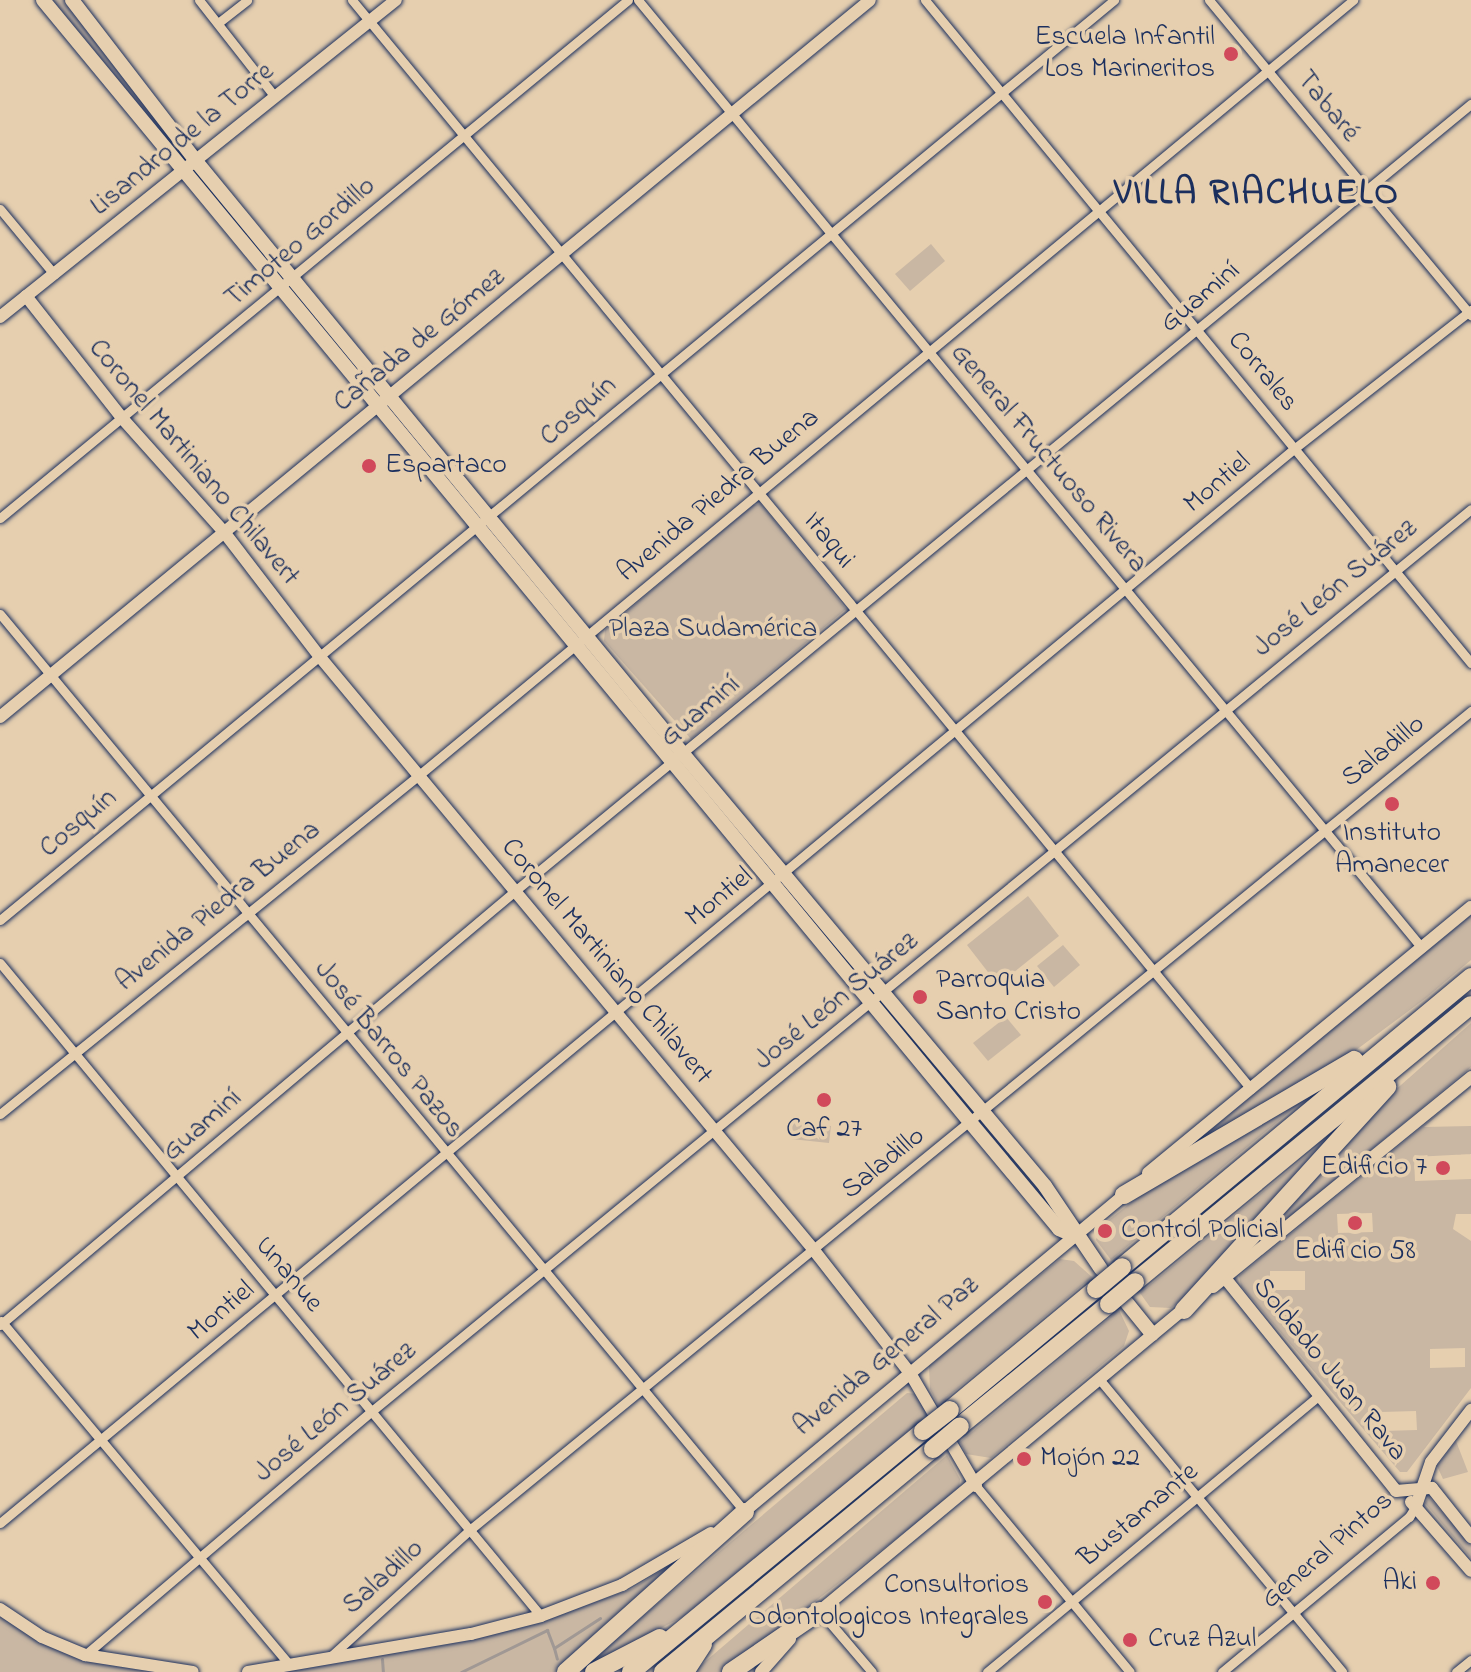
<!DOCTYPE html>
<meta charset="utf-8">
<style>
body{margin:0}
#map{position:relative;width:1471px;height:1672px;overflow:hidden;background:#e6cfaf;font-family:"Indie Flower",sans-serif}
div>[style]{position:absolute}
.green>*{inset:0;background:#c9b7a3}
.stream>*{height:3px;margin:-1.5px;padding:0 1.5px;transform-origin:1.5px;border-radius:1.5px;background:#a09894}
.roads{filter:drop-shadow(0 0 2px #1b2f5e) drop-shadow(0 0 2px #1b2f5e)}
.minor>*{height:9px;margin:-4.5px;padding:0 4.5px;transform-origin:4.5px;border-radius:4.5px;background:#e6cfaf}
.tertiary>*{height:12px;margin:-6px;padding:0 6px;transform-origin:6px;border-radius:6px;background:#e6cfaf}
.secondary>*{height:14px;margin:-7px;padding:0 7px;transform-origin:7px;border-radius:7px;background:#e6cfaf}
.motorway>*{height:18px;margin:-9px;padding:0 9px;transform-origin:9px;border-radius:9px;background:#e6cfaf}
.bridges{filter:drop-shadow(0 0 2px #1b2f5e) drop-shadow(0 0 2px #1b2f5e)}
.motorway-bridge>*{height:18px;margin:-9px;padding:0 9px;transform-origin:9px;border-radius:9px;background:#e6cfaf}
.dots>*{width:22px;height:22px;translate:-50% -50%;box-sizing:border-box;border:4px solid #e6cfaf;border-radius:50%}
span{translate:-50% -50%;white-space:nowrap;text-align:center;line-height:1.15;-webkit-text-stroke:7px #e6cfaf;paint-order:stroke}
.poi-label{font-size:28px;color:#1b2f5e}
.right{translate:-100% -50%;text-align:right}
.left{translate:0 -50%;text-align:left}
.street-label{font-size:28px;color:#1b2f5e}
.park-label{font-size:28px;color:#2c3d65}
.district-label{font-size:36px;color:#1b2f5e;font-weight:700;letter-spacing:2px}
</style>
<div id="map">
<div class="green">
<i style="clip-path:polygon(48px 0,64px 0,180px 147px,173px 154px)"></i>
<i style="clip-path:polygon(931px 244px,945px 261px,910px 291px,895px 274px)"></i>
<i style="clip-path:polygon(761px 504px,846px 609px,691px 739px,604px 641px,605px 630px,753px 505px)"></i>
<i style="clip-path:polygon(1028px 896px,1059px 936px,998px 985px,967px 945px)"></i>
<i style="clip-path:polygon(1471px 915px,1471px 960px,1426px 998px,1348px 1056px,1169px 1164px)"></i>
<i style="clip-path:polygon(1063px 945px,1080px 965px,1054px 987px,1037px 966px)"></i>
<i style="clip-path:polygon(1471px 988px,1471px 994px,1379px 1067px,1412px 1038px)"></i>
<i style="clip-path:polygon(1006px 1017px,1021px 1035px,988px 1061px,973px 1043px)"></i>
<i style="clip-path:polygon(1471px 1023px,1471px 1067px,1238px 1260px,1366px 1116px)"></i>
<i style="clip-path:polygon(evenodd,1471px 1087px,1424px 1127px,1471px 1126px,1471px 1154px,1414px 1157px,1415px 1181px,1471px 1179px,1471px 1214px,1456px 1214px,1453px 1229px,1471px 1241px,1471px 1388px,1407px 1472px,1400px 1472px,1241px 1286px,1239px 1276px,1471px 1087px,1372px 1213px,1373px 1232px,1338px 1233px,1337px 1214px,1372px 1213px,1471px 1087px,1270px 1271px,1305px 1271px,1305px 1290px,1270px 1290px,1270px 1271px,1471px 1087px,1465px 1348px,1465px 1367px,1430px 1368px,1430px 1349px,1465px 1348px,1471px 1087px,1416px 1411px,1417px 1430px,1382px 1431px,1381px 1412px,1416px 1411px)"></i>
<i style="clip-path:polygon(1311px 1094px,1111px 1260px,1096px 1240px,1098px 1233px,1102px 1237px,1110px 1229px,1100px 1227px,1157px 1182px)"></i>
<i style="clip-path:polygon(792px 1122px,831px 1126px,829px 1143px,791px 1139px)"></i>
<i style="clip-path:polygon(1341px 1127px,1186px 1296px,1171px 1308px,1150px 1307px,1140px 1293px)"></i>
<i style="clip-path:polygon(1060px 1259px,1074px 1261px,1092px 1277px,938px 1405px,930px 1389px,929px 1366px)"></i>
<i style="clip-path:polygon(1119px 1310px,1129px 1331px,1124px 1346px,991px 1458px,966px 1454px,960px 1442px)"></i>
<i style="clip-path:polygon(907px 1393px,917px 1394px,929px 1416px,688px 1614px,577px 1672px)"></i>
<i style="clip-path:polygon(1456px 1441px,1468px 1472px,1443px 1479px,1437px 1466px)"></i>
<i style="clip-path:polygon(947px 1455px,960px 1479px,959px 1490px,724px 1672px,693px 1672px)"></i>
<i style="clip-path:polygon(1429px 1497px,1471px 1545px,1471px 1558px,1425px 1503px)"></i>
<i style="clip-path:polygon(709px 1540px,555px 1672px,279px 1672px,473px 1640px,547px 1619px,632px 1589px)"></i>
<i style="clip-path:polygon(0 1615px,84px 1659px,147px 1672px,0 1672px)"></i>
</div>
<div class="stream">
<i style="left:554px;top:1648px;width:11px;rotate:75deg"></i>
<i style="left:382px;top:1659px;width:13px;rotate:86deg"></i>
<i style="left:461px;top:1672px;width:96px;rotate:-26deg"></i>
<i style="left:547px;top:1630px;width:19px;rotate:69deg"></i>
<i style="left:554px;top:1648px;width:55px;rotate:-33.1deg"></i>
</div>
<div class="roads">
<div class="minor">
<i style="left:199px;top:0;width:123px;rotate:51.9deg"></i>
<i style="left:352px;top:0;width:1412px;rotate:50.46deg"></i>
<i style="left:638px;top:0;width:1230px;rotate:50.41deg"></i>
<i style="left:925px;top:0;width:859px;rotate:50.53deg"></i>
<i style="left:1209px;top:0;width:410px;rotate:50.3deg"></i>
<i style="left:218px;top:23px;width:37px;rotate:-38deg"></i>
<i style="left:0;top:209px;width:85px;rotate:50.3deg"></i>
<i style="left:0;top:518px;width:814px;rotate:-39.52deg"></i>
<i style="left:0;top:614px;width:1167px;rotate:50.32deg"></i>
<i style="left:0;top:920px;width:1445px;rotate:-39.55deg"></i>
<i style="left:0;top:963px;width:848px;rotate:50.36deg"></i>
<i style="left:0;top:1114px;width:539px;rotate:-38.98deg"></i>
<i style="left:419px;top:775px;width:1214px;rotate:-39.68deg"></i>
<i style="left:1px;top:1321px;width:448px;rotate:50deg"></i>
<i style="left:0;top:1325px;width:675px;rotate:-40.13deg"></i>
<i style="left:516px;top:890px;width:1237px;rotate:-39.46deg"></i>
<i style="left:1100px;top:1380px;width:379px;rotate:50.3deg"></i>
<i style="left:976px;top:1486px;width:241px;rotate:50.4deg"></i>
<i style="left:0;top:1523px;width:1683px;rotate:-39.7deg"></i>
<i style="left:1295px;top:448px;width:224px;rotate:-38.1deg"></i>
<i style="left:820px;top:1611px;width:80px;rotate:49.6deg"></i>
<i style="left:85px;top:1655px;width:378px;rotate:-40.4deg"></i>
<i style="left:373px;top:1410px;width:1420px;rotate:-39.37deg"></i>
<i style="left:330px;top:1657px;width:192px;rotate:-42.3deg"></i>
<i style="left:472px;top:1528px;width:1291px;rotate:-39.28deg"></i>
<i style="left:987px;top:1672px;width:433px;rotate:-39.8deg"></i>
<i style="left:1222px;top:1672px;width:243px;rotate:-39.7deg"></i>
<i style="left:1409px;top:1517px;width:13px;rotate:-58deg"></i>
<i style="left:1456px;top:1672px;width:19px;rotate:-39deg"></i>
</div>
<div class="tertiary">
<i style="left:26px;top:296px;width:155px;rotate:51.8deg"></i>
<i style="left:122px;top:418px;width:153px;rotate:48.2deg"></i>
<i style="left:224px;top:532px;width:158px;rotate:52.5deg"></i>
<i style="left:320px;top:657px;width:770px;rotate:50.21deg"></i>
<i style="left:813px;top:1249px;width:157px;rotate:52deg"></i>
<i style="left:910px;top:1373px;width:131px;rotate:59.7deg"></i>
<i style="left:0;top:317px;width:507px;rotate:-38.68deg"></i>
<i style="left:0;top:717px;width:1127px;rotate:-39.49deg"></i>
<i style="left:1148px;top:1173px;width:418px;rotate:-39.5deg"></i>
<i style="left:1225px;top:1278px;width:273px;rotate:51.2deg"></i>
<i style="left:1396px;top:1491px;width:36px;rotate:-5deg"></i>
<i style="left:1432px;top:1488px;width:63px;rotate:51.5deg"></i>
<i style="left:1213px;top:1287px;width:333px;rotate:-39.1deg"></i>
<i style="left:1411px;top:1502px;width:91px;rotate:49deg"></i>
<i style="left:1416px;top:1506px;width:46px;rotate:-71.2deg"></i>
<i style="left:1431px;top:1462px;width:66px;rotate:-52.4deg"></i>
<i style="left:740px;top:1515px;width:506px;rotate:-39.79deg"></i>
<i style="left:0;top:1609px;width:50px;rotate:33.7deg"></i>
<i style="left:42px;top:1637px;width:47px;rotate:22.7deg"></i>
<i style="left:85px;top:1655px;width:109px;rotate:8.9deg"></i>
<i style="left:815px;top:1615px;width:486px;rotate:-39.7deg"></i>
<i style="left:248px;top:1672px;width:226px;rotate:-9.7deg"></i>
<i style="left:471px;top:1634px;width:72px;rotate:-14.4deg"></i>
<i style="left:541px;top:1616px;width:87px;rotate:-20.9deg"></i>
<i style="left:622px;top:1585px;width:103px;rotate:-30.3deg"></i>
<i style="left:761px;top:1672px;width:44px;rotate:-48.7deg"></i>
</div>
<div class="secondary">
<i style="left:43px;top:0;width:1455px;rotate:50.44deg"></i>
<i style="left:970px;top:1122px;width:139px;rotate:50.2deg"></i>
<i style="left:1059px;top:1229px;width:17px;rotate:24deg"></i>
<i style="left:72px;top:0;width:202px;rotate:52.4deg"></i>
<i style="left:195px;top:160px;width:770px;rotate:50.58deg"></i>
<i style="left:684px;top:755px;width:562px;rotate:50.05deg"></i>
<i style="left:1045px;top:1186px;width:100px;rotate:56deg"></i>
<i style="left:1127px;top:1303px;width:40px;rotate:51deg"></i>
</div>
<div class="motorway">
<i style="left:1124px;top:1195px;width:267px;rotate:-30.4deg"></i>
<i style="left:1122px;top:1267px;width:454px;rotate:-39.7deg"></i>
<i style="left:1135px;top:1282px;width:435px;rotate:-39.5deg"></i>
<i style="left:1184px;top:1310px;width:302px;rotate:-47.7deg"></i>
<i style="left:950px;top:1410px;width:190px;rotate:-39.7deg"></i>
<i style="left:960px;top:1426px;width:193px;rotate:-39.3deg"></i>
<i style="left:566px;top:1672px;width:240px;rotate:-41.8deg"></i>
<i style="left:594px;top:1672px;width:74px;rotate:-27.3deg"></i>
<i style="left:631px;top:1672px;width:379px;rotate:-39.5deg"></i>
<i style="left:663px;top:1672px;width:350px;rotate:-39.6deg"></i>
<i style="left:685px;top:1672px;width:33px;rotate:-57deg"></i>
<i style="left:731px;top:1672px;width:108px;rotate:-34.4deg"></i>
</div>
</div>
<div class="bridges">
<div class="motorway-bridge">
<i style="left:1096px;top:1289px;width:34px;rotate:-40deg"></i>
<i style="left:1109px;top:1304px;width:34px;rotate:-40deg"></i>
<i style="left:923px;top:1431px;width:34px;rotate:-38deg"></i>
<i style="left:933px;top:1449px;width:35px;rotate:-40deg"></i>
</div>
</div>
<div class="dots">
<i style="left:1231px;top:54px;background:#d1495b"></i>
<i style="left:369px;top:466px;background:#d1495b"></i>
<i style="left:1392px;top:804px;background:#d1495b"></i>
<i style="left:920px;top:997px;background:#d1495b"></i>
<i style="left:824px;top:1100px;background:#d1495b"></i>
<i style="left:1443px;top:1168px;background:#d1495b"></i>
<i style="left:1355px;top:1223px;background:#d1495b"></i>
<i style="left:1105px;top:1231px;background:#d1495b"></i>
<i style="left:1024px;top:1459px;background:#d1495b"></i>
<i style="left:1433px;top:1583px;background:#d1495b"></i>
<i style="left:1045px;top:1602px;background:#d1495b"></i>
<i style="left:1130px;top:1640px;background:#d1495b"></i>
</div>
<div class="poi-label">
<span class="right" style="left:1215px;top:54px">Escuela Infantil<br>Los Marineritos</span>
<span class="left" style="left:385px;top:466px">Espartaco</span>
<span style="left:1392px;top:850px">Instituto<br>Amanecer</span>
<span class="left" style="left:936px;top:997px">Parroquia<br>Santo Cristo</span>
<span style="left:824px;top:1130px">Caf 27</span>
<span class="right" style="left:1427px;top:1168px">Edificio 7</span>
<span class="left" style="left:1121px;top:1231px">Control Policial</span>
<span style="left:1355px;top:1252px">Edificio 58</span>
<span class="left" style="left:1040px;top:1459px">Mojón 22</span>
<span class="right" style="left:1417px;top:1583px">Aki</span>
<span class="right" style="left:1029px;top:1602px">Consultorios<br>Odontologicos Integrales</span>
<span class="left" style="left:1148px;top:1640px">Cruz Azul</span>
</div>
<div class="street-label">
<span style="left:1327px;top:107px;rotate:51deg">Tabaré</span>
<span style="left:183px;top:140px;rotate:-39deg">Lisandro de la Torre</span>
<span style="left:301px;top:243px;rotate:-40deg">Timoteo Gordillo</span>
<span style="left:1201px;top:298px;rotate:-40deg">Guaminí</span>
<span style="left:420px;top:341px;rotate:-39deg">Cañada de Gómez</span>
<span style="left:1262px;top:372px;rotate:51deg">Corrales</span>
<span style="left:579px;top:412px;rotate:-41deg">Cosquín</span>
<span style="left:1048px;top:459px;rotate:50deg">General Fructuoso Rivera</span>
<span style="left:193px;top:463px;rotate:50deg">Coronel Martiniano Chilavert</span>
<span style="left:1218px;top:484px;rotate:-40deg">Montiel</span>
<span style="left:719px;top:496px;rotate:-40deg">Avenida Piedra Buena</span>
<span style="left:828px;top:541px;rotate:51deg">Itaqui</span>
<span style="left:1336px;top:589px;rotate:-39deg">José León Suárez</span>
<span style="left:701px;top:712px;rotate:-40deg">Guaminí</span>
<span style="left:1384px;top:752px;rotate:-39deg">Saladillo</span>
<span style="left:79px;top:824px;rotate:-40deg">Cosquín</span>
<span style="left:720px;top:898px;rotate:-39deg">Montiel</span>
<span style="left:219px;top:907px;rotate:-39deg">Avenida Piedra Buena</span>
<span style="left:606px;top:962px;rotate:50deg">Coronel Martiniano Chilavert</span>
<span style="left:837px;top:1002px;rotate:-39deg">José León Suárez</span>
<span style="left:388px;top:1050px;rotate:51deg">José Barros Pazos</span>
<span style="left:203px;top:1126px;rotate:-41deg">Guaminí</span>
<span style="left:884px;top:1164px;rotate:-39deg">Saladillo</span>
<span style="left:288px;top:1275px;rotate:50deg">Unanue</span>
<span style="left:222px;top:1312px;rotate:-40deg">Montiel</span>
<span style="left:887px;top:1357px;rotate:-40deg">Avenida General Paz</span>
<span style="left:1329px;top:1370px;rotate:51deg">Soldado Juan Rava</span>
<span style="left:336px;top:1413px;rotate:-40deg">José León Suárez</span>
<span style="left:1139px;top:1516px;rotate:-40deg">Bustamante</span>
<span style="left:1328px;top:1551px;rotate:-41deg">General Pintos</span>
<span style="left:384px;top:1578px;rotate:-42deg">Saladillo</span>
</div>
<div class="park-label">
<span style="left:713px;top:630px">Plaza Sudamérica</span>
</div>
<div class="district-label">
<span style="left:1257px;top:195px">VILLA RIACHUELO</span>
</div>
</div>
